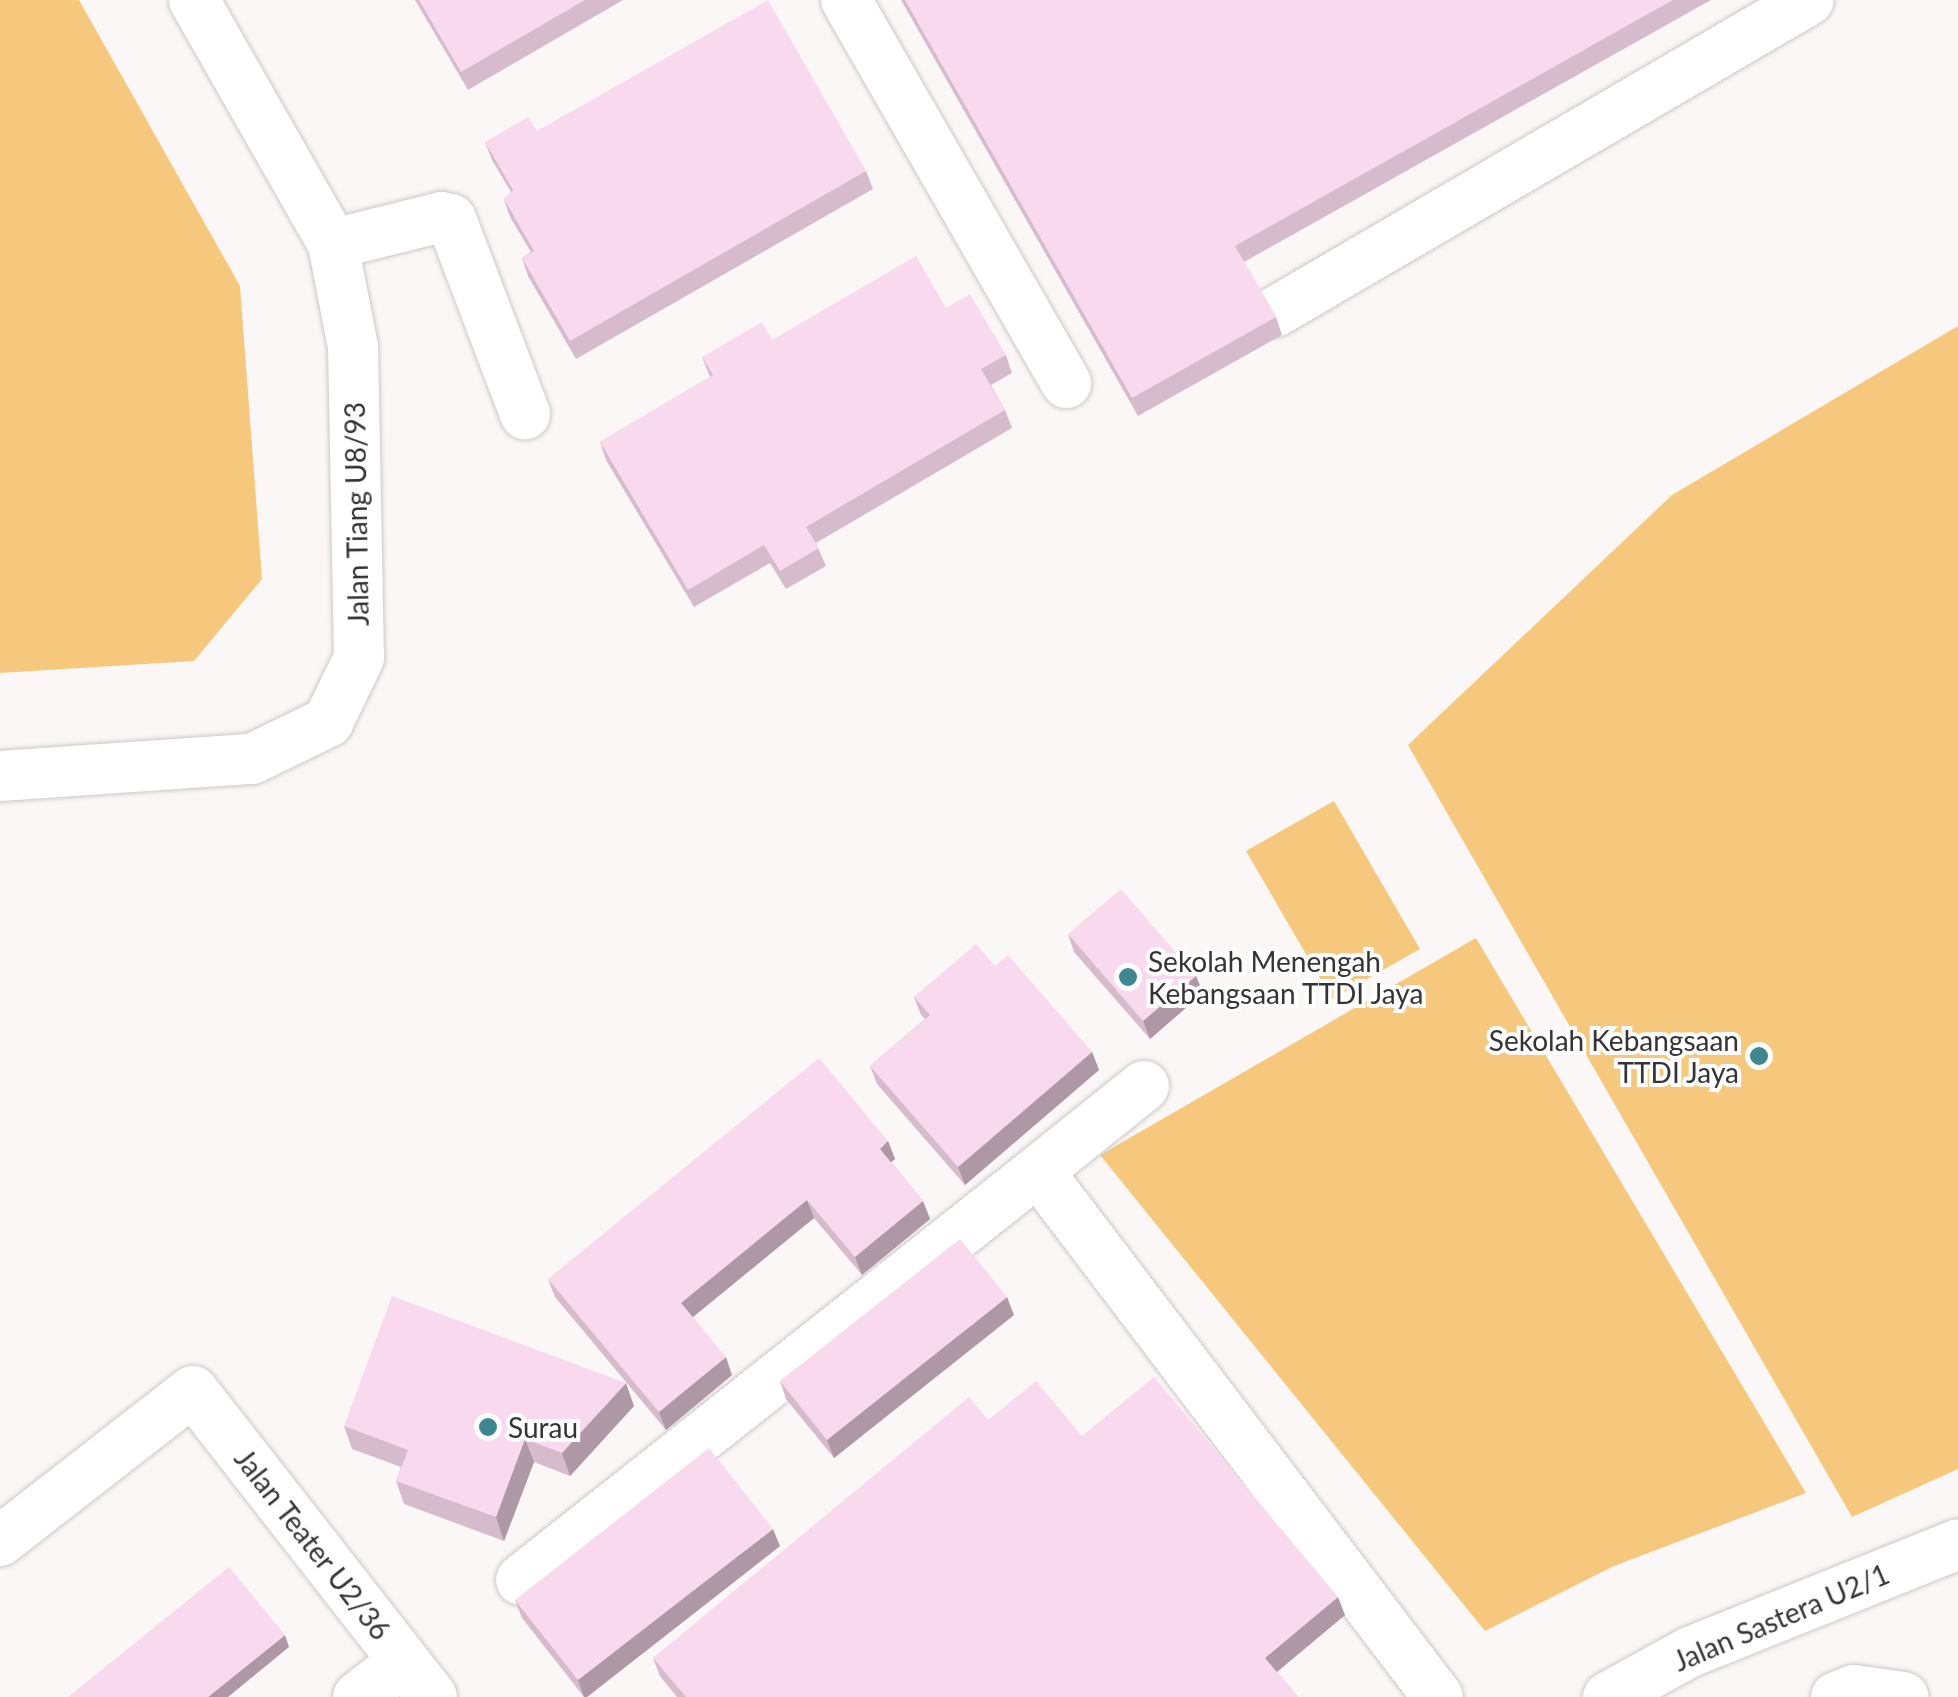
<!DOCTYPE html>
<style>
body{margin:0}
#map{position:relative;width:1958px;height:1697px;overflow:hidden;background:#fcf7f7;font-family:Lato,sans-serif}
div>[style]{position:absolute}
.green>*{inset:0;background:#f5c87e}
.roads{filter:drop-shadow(0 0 2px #cdc8c8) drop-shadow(0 0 2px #cdc8c8)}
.minor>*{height:50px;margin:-25px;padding:0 25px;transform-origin:25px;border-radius:25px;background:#fff}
.wall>*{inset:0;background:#d5bbcc}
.shaded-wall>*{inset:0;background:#ae98a6}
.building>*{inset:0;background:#f8d9ed}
.dots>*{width:28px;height:28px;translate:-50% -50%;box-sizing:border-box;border:5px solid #fff;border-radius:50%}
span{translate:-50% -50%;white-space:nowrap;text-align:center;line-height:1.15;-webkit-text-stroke:8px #fff;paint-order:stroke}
.street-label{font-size:28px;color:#353334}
.poi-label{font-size:28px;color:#353334}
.left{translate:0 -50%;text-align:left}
.right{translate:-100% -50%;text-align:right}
</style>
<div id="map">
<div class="green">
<i style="clip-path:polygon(0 0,79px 0,240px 286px,262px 579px,194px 661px,0 673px)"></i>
<i style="clip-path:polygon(1958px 326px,1958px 1469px,1852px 1517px,1408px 745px,1672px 495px)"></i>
<i style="clip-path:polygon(1334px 801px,1420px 949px,1332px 999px,1246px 851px)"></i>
<i style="clip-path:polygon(1476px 938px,1806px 1493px,1614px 1566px,1485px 1631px,1100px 1155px)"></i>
</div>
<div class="roads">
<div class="minor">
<i style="left:846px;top:0;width:442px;rotate:60.1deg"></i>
<i style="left:333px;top:244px;width:112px;rotate:-13.9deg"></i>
<i style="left:442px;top:217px;width:9px;rotate:13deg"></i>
<i style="left:451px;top:219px;width:209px;rotate:69.2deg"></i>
<i style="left:1275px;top:312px;width:618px;rotate:-30.3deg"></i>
<i style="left:0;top:776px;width:253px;rotate:-3.9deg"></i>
<i style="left:252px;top:759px;width:85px;rotate:-26deg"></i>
<i style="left:328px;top:722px;width:71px;rotate:-64.2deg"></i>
<i style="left:359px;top:658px;width:311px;rotate:-91.1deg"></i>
<i style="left:353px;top:347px;width:105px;rotate:-101deg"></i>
<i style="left:333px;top:244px;width:281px;rotate:-119.7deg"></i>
<i style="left:1144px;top:1086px;width:136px;rotate:141.3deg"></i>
<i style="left:1038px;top:1171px;width:661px;rotate:52.75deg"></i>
<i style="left:0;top:1541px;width:244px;rotate:-37.9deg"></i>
<i style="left:193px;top:1391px;width:388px;rotate:52deg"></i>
<i style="left:521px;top:1580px;width:659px;rotate:-38.35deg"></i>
<i style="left:358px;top:1697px;width:58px;rotate:-38deg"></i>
<i style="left:1608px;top:1697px;width:94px;rotate:-28.8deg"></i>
<i style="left:1690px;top:1652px;width:289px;rotate:-21.9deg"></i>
<i style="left:1836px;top:1697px;width:19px;rotate:-21deg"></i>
<i style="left:1854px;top:1690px;width:50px;rotate:8deg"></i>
</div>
</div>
<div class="wall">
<i style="clip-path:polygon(415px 0,623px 0,468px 90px)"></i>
<i style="clip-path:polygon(901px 0,1711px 0,1244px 262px,1276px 317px,1282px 335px,1138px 416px)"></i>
<i style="clip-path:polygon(537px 131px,866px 171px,873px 189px,576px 359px,528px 276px,522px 258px,531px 252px,510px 217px,504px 199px,511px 192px,492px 160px,485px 142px)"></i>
<i style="clip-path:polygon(946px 308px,1006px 355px,1012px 373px,991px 385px,1005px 410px,1012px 428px,816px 543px,826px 566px,786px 589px,770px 563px,694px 607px,606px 460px,600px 442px,710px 377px,702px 357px,772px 340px)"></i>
<i style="clip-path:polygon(1068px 934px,1196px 976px,1203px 993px,1150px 1039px,1074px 952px)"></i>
<i style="clip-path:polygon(995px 966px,1092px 1052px,1099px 1070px,965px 1185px,877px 1084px,870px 1066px,925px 1019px,921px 1015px,914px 997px)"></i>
<i style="clip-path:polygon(888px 1141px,895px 1159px,891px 1162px,923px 1201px,930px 1219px,862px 1275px,814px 1218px,693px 1317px,732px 1375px,666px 1430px,555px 1297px,548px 1279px)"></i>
<i style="clip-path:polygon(1014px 1315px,834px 1458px,786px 1399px,780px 1381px)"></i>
<i style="clip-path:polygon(634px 1406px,570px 1476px,534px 1462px,504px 1541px,404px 1504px,396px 1481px,401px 1467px,352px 1449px,344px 1426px)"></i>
<i style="clip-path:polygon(988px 1420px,1082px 1436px,1345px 1615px,1277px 1672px,1298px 1697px,677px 1697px,660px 1676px,653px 1658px)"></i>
<i style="clip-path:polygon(780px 1546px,587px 1697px,584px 1697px,522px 1618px,515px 1600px)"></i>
</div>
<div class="shaded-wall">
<i style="clip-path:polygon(1196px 976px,1203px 993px,1150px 1039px,1143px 1021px)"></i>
<i style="clip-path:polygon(1092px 1052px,1099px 1070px,965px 1185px,958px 1167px)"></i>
<i style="clip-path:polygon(888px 1141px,895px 1159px,886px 1166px,880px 1149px)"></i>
<i style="clip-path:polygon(807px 1200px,814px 1218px,688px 1321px,681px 1303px)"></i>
<i style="clip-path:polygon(923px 1201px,930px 1219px,862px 1275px,855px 1257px)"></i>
<i style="clip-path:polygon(1007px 1297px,1014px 1315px,834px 1458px,827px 1440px)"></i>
<i style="clip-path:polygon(726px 1357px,732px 1375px,666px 1430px,659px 1412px)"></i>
<i style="clip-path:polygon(626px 1383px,634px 1406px,570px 1476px,562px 1453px)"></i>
<i style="clip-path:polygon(525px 1439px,534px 1462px,504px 1541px,496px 1517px)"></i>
<i style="clip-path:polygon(773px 1529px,780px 1546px,587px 1697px,584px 1697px,578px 1680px)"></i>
<i style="clip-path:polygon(1338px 1597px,1345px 1615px,1272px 1676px,1265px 1658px)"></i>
<i style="clip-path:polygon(285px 1635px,289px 1647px,228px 1697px,208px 1697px)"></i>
</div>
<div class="building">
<i style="clip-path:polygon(419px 0,585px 0,461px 72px)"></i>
<i style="clip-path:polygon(768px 0,866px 171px,570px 341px,522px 258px,534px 251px,504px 199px,513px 190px,485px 142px,528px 117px,537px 131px)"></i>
<i style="clip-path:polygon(905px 0,1673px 0,1235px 246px,1276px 317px,1132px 398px)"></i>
<i style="clip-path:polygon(916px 256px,946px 308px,970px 294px,1006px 355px,981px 369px,1005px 410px,806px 527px,819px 548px,780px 571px,764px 545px,688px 590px,600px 442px,713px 375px,702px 357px,762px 322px,772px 340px)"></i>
<i style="clip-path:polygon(1121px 889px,1196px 976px,1143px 1021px,1068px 934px)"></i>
<i style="clip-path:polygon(976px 944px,995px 966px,1008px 955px,1092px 1052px,958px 1167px,870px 1066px,930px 1015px,914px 997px)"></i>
<i style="clip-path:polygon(819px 1058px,888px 1141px,880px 1149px,923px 1201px,855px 1257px,807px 1200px,681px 1303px,726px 1357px,659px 1412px,548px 1279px)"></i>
<i style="clip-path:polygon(960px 1239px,1007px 1297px,827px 1440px,780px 1381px)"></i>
<i style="clip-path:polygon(392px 1296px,626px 1383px,562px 1453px,525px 1439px,496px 1517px,396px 1481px,408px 1450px,344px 1426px)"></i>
<i style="clip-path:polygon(1154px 1377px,1338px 1597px,1265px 1658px,1298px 1697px,686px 1697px,653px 1658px,969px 1397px,988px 1420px,1036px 1381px,1082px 1436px)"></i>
<i style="clip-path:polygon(709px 1448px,773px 1529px,578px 1680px,515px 1600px)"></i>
<i style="clip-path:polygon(229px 1567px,285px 1635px,208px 1697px,68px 1697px)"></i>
</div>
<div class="dots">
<i style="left:1128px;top:977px;background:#3f8690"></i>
<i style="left:1759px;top:1056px;background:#3f8690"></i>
<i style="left:488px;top:1427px;background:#3f8690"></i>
</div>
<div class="street-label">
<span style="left:356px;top:514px;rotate:-91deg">Jalan Tiang U8/93</span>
<span style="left:313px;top:1544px;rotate:52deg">Jalan Teater U2/36</span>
<span style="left:1781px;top:1617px;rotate:-23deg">Jalan Sastera U2/1</span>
</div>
<div class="poi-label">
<span class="left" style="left:1148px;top:977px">Sekolah Menengah<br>Kebangsaan TTDI Jaya</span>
<span class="right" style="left:1739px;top:1056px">Sekolah Kebangsaan<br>TTDI Jaya</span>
<span class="left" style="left:508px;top:1427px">Surau</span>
</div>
</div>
